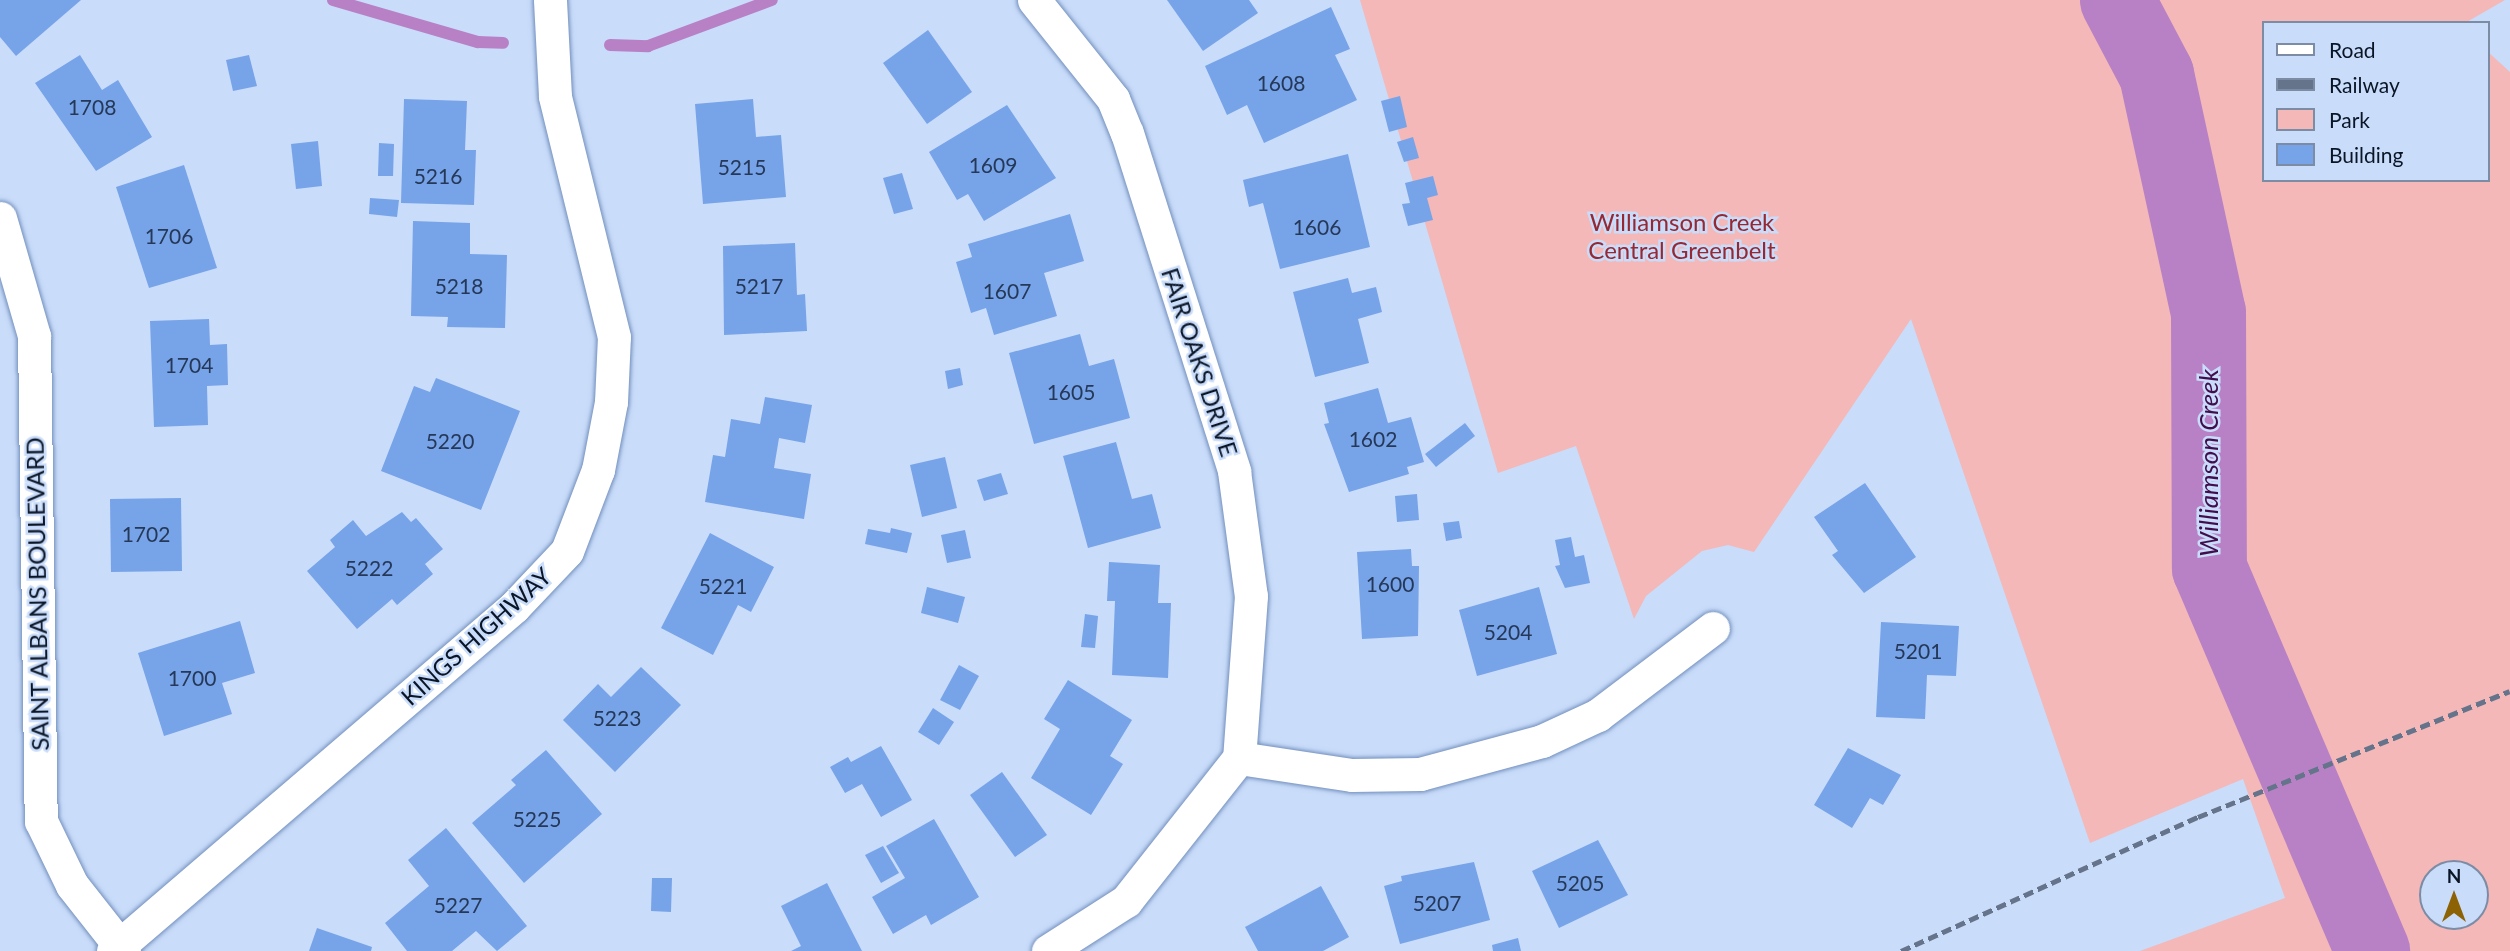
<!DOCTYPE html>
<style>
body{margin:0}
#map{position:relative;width:2510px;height:951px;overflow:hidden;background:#c9dcfa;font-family:Lato,sans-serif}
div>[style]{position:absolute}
.green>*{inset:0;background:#f3b8b7}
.stream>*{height:12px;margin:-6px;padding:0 6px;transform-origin:6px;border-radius:6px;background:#b881c5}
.river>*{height:75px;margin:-37.5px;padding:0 37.5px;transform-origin:37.5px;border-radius:37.5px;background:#b881c5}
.building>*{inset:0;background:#77a3e9}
.roads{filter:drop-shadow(0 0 2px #728fbd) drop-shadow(0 0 2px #728fbd)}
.street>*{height:33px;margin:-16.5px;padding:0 16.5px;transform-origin:16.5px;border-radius:16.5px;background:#fff}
.rail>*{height:5px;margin-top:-2.5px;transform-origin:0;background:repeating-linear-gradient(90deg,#65748b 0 10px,transparent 0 15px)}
span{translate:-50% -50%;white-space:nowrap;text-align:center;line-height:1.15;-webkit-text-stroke:5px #c9dcfa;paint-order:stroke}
.number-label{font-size:21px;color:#253857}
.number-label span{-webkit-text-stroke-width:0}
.park-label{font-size:24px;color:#952833}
.street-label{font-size:24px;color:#0a1526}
.water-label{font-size:26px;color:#410d4c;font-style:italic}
.legend{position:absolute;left:2262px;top:21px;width:228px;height:161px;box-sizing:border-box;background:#c9dcfa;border:2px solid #7d8ca5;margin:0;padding:9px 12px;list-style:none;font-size:21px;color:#0a1526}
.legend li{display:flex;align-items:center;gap:14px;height:35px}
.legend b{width:35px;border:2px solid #7d8ca5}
.north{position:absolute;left:2419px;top:860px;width:70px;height:70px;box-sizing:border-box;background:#c9dcfa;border:2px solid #7d8ca5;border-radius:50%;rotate:0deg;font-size:19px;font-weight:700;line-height:28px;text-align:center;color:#0a1526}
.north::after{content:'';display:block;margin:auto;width:24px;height:32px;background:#8c6204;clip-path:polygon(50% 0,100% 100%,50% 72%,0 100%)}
</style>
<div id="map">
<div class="green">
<i style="clip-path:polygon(evenodd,1360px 0,2505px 0,2465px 23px,2263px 23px,2263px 180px,2487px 180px,2487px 51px,2510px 72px,2510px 951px,2140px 951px,2285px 898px,2243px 779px,2090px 843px,1911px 319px,1754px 552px,1728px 545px,1702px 551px,1646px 596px,1634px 619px,1576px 446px,1498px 473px,1360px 0,2433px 874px,2475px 874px,2475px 916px,2433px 916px,2433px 874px)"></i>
</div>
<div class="stream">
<i style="left:333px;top:0;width:151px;rotate:16.2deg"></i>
<i style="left:478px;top:42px;width:25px;rotate:2deg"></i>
<i style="left:610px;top:45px;width:38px;rotate:2deg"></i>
<i style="left:648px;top:46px;width:132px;rotate:-20.4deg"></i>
</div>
<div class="river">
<i style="left:2117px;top:0;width:84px;rotate:62.2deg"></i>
<i style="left:2156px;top:74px;width:244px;rotate:77.7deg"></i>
<i style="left:2208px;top:312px;width:256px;rotate:89.8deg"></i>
<i style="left:2209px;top:568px;width:416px;rotate:66.9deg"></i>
</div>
<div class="building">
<i style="clip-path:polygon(0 0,81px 0,16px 56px,0 37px)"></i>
<i style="clip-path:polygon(1167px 0,1249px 0,1258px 13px,1203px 51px)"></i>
<i style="clip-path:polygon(1331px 7px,1350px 49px,1335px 55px,1357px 100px,1264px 143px,1247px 105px,1227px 115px,1205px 66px)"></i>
<i style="clip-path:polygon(928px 30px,972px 92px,927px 124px,883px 63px)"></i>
<i style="clip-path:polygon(80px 55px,102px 90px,118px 80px,152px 137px,96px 171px,35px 83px)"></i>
<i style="clip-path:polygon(249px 55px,257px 86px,233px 91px,226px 60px)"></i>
<i style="clip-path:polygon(1400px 96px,1407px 127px,1389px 132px,1381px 101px)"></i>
<i style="clip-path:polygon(404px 99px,467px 101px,465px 150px,476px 150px,474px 205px,401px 203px)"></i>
<i style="clip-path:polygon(753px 99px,756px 137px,781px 135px,786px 197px,703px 204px,695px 104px)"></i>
<i style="clip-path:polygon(1007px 105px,1056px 178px,984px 221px,968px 194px,957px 200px,929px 152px)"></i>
<i style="clip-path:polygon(1413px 137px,1419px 158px,1404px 162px,1397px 142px)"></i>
<i style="clip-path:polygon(318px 141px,322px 186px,296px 189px,291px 144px)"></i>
<i style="clip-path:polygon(379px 143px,394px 144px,393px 176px,378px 176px)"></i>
<i style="clip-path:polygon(1348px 154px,1370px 247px,1280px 269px,1263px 203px,1249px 207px,1243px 180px)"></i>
<i style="clip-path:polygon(184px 165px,217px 268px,149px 288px,116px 187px)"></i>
<i style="clip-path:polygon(902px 173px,913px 209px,894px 214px,883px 178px)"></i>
<i style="clip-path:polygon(1433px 176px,1438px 195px,1427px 198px,1433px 220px,1408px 226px,1402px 204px,1410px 203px,1405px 183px)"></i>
<i style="clip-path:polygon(370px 198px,399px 200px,397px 217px,369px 214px)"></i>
<i style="clip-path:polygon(1070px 214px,1084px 261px,1044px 273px,1057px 316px,994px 335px,986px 308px,971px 313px,956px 262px,972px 257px,968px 244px)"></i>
<i style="clip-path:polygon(413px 221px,470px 223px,470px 254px,507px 255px,505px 328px,447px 327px,448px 317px,411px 316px)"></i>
<i style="clip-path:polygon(795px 243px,797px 295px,805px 294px,807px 331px,724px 335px,723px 246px)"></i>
<i style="clip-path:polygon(1348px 278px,1352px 293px,1376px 287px,1382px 312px,1358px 319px,1369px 363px,1315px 377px,1293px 292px)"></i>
<i style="clip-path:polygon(209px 319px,210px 345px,227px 344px,228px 385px,207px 386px,208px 425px,154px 427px,150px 321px)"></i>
<i style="clip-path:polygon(1080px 334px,1089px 366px,1114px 359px,1130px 418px,1034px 444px,1009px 353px)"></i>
<i style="clip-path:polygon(960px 368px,963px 385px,948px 389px,945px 371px)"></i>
<i style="clip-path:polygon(436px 378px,520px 411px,481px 510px,381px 471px,414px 386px,430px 392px)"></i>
<i style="clip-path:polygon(1378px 388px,1388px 423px,1411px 417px,1424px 462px,1407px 467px,1409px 474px,1349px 492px,1324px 424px,1329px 423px,1324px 403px)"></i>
<i style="clip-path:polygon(765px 397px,812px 405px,805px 443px,779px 438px,774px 468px,811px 474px,804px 519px,705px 502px,713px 455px,725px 457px,731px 419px,760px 424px)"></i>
<i style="clip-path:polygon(1465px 423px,1475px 436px,1436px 467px,1425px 454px)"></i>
<i style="clip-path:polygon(1116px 442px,1132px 499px,1152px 494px,1161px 528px,1088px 548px,1063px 456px)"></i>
<i style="clip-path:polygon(945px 457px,957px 508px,922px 517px,910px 465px)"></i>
<i style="clip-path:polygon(1001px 473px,1008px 494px,984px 501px,977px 480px)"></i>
<i style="clip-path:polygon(1865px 483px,1916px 557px,1864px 593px,1832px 555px,1838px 551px,1814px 517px)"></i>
<i style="clip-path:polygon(1417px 494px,1419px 520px,1397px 522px,1395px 496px)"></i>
<i style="clip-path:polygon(181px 498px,182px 571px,111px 572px,110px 499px)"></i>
<i style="clip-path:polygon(402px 512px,411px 522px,416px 518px,443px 549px,425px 564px,433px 574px,397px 605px,392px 599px,357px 629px,307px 571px,335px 547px,330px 540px,353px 520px,366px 536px)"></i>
<i style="clip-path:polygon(1459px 521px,1462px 538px,1446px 541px,1443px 523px)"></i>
<i style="clip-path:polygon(891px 528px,912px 533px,907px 553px,865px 544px,868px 529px,890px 533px)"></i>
<i style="clip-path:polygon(965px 530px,971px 558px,947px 563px,941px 535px)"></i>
<i style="clip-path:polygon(710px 533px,774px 567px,751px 612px,738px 605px,713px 655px,661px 628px)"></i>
<i style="clip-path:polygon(1571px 537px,1575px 557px,1584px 555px,1590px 583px,1565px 588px,1555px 566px,1560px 565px,1555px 540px)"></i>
<i style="clip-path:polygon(1411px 549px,1412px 566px,1419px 566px,1418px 636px,1362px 639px,1357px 552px)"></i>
<i style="clip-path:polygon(1109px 562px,1160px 565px,1158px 603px,1171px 603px,1168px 678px,1112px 675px,1115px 601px,1107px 601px)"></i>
<i style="clip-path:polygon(927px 587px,965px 597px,958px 623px,921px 613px)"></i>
<i style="clip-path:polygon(1539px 587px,1557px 654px,1477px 676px,1459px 610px)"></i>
<i style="clip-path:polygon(1085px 614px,1098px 616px,1095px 648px,1081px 647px)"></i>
<i style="clip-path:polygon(240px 621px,255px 673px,222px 683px,232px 714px,164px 736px,138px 653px)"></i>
<i style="clip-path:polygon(1881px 622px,1959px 626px,1956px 676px,1927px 675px,1925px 719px,1876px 717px)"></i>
<i style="clip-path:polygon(959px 665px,979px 676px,960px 710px,940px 700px)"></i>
<i style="clip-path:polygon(641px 667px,681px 705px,615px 772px,563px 720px,598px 684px,611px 697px)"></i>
<i style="clip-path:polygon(1068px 680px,1132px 720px,1110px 756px,1123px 764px,1091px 815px,1031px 778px,1060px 729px,1044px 719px)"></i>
<i style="clip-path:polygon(933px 708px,954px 722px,939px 745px,918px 732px)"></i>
<i style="clip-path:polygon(881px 746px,912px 800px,881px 817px,862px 784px,845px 793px,830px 767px,848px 757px,851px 762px)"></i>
<i style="clip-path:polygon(1848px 748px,1901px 775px,1883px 805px,1870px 798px,1852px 828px,1814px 805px)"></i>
<i style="clip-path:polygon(546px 750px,602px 814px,524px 883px,472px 823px,516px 785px,511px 780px)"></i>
<i style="clip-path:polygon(1002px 772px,1047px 835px,1015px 857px,970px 795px)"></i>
<i style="clip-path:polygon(934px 819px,979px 897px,931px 925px,926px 915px,893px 934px,872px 897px,905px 878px,886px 846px)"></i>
<i style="clip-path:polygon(446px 828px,527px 926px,497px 951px,476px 931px,452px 951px,407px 951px,385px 923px,429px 886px,408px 860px)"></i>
<i style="clip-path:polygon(1598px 840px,1628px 895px,1559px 928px,1532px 871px)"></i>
<i style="clip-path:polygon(883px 846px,899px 873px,881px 883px,865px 855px)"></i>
<i style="clip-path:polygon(1474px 862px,1490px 920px,1400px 944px,1384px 886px,1402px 881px,1401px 876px)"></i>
<i style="clip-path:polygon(652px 878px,672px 878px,671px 912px,651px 911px)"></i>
<i style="clip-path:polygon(827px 883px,862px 951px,791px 951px,801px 946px,781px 906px)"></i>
<i style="clip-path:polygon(1321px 886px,1349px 937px,1323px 951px,1258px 951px,1245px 927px)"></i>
<i style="clip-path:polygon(317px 928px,372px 947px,371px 951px,309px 951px)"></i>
<i style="clip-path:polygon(1518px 938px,1521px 951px,1493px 951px,1492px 945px)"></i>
</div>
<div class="roads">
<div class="street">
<i style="left:1034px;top:0;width:127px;rotate:51.4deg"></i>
<i style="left:1113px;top:99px;width:37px;rotate:68deg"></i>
<i style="left:1127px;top:133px;width:355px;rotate:72.4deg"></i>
<i style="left:1234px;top:471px;width:126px;rotate:82.3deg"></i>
<i style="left:1251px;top:596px;width:162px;rotate:94.2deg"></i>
<i style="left:0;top:218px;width:123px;rotate:73.9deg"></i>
<i style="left:34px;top:336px;width:485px;rotate:89.2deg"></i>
<i style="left:41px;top:821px;width:71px;rotate:64.2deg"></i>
<i style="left:72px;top:885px;width:84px;rotate:51.8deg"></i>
<i style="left:1239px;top:758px;width:114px;rotate:8.6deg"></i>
<i style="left:1352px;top:775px;width:68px;rotate:-0.8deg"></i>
<i style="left:1420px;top:774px;width:126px;rotate:-15.1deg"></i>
<i style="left:1542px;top:741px;width:62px;rotate:-24.9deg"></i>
<i style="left:1598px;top:715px;width:144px;rotate:-37.1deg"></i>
<i style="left:113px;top:951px;width:528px;rotate:-40.62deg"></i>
<i style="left:514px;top:607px;width:77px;rotate:-46.6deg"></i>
<i style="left:567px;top:551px;width:87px;rotate:-69.1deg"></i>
<i style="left:598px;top:470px;width:69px;rotate:-79.2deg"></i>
<i style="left:611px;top:402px;width:65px;rotate:-87.4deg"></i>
<i style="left:614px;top:337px;width:248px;rotate:-103.8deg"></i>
<i style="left:555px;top:96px;width:96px;rotate:-93deg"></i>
<i style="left:1048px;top:951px;width:93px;rotate:-32.7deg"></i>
<i style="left:1126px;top:901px;width:182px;rotate:-51.7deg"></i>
</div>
</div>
<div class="rail">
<i style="left:1901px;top:951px;width:326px;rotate:-24.3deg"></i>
<i style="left:2198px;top:817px;width:336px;rotate:-22deg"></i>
</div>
<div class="number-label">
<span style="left:1281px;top:83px">1608</span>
<span style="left:92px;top:107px">1708</span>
<span style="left:993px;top:165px">1609</span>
<span style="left:742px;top:167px">5215</span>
<span style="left:438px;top:176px">5216</span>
<span style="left:1317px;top:227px">1606</span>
<span style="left:169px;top:236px">1706</span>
<span style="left:459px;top:286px">5218</span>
<span style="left:759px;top:286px">5217</span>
<span style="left:1007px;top:291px">1607</span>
<span style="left:189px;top:365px">1704</span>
<span style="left:1071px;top:392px">1605</span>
<span style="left:1373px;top:439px">1602</span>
<span style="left:450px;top:441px">5220</span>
<span style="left:146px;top:534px">1702</span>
<span style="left:369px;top:568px">5222</span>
<span style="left:1390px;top:584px">1600</span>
<span style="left:723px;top:586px">5221</span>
<span style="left:1508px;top:632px">5204</span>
<span style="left:1918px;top:651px">5201</span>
<span style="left:192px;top:678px">1700</span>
<span style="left:617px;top:718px">5223</span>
<span style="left:537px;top:819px">5225</span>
<span style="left:1580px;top:883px">5205</span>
<span style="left:1437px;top:903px">5207</span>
<span style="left:458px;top:905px">5227</span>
</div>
<div class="park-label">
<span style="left:1682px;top:236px">Williamson Creek<br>Central Greenbelt</span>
</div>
<div class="street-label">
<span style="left:1200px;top:362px;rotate:72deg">FAIR OAKS DRIVE</span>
<span style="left:37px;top:594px;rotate:-91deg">SAINT ALBANS BOULEVARD</span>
<span style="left:476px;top:636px;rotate:-42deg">KINGS HIGHWAY</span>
</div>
<div class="water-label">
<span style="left:2209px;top:463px;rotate:-90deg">Williamson Creek</span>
</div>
<ul class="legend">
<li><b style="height:9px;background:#fff"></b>Road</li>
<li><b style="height:9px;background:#65748b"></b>Railway</li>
<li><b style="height:19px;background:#f3b8b7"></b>Park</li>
<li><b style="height:19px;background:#77a3e9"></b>Building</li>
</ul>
<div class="north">N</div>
</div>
